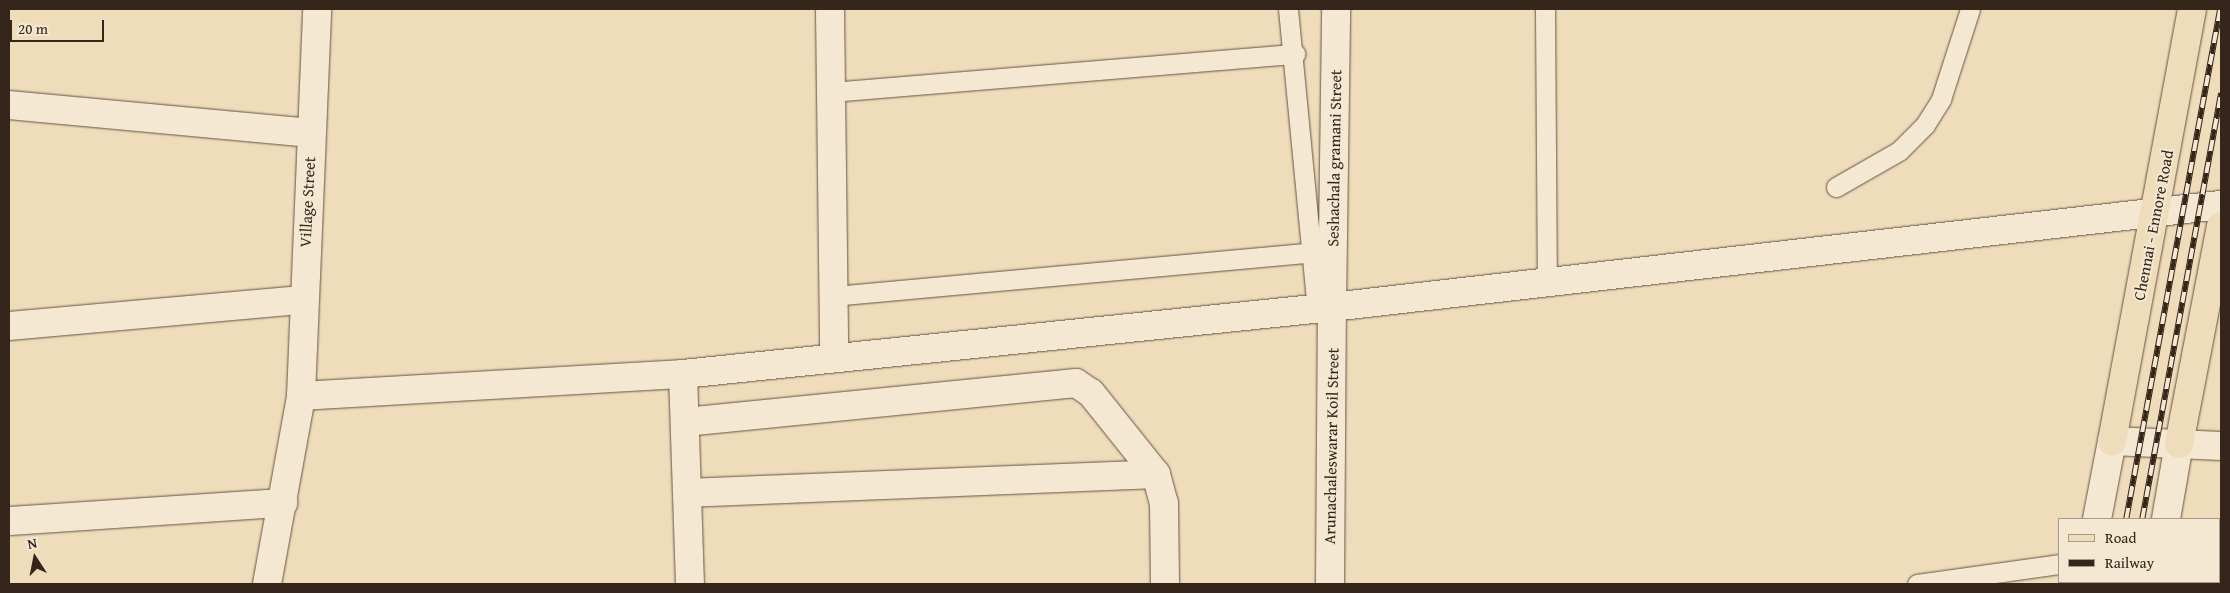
<!DOCTYPE html>
<style>
body{margin:0}
#map{position:relative;width:2230px;height:593px;overflow:hidden;background:#efdcbb;font-family:"Gentium Book Plus",serif}
div>[style]{position:absolute}
.roads{filter:drop-shadow(0 0 1px #645342) drop-shadow(0 0 1px #645342)}
.service>*{height:19px;margin:-9.5px;padding:0 9.5px;transform-origin:9.5px;border-radius:9.5px;background:#f5e8d3}
.minor>*{height:28px;margin:-14px;padding:0 14px;transform-origin:14px;border-radius:14px;background:#f5e8d3}
.tertiary>*{height:28px;margin:-14px;padding:0 14px;transform-origin:14px;border-radius:14px;background:#f5e8d3}
.secondary>*{height:28px;margin:-14px;padding:0 14px;transform-origin:14px;border-radius:14px;background:#f5e8d3}
.primary>*{height:28px;margin:-14px;padding:0 14px;transform-origin:14px;border-radius:14px;background:#efdcbb}
.rail>*{height:5.5px;margin-top:-2.75px;transform-origin:0;background:repeating-linear-gradient(90deg,#f5e8d3 0 11px,#35251a 0 22px);box-sizing:border-box;border-block:1px solid #35251a}
span{translate:-50% -50%;white-space:nowrap;text-align:center;line-height:1.15;-webkit-text-stroke:4px #f5e8d3;paint-order:stroke}
.street-label{font-size:16px;color:#35251a}
.frame{position:absolute;inset:0;border:10px solid #35251a;pointer-events:none}
.legend{position:absolute;left:2058px;top:518px;width:162px;height:65px;box-sizing:border-box;background:#f5e8d3;border:1px solid #a89a89;margin:0;padding:6px 9px;list-style:none;font-size:15px;color:#35251a}
.legend li{display:flex;align-items:center;gap:10px;height:25px}
.legend b{width:25px;border:1px solid #a89a89}
.north{position:absolute;left:10px;top:533px;width:50px;height:50px;-webkit-text-stroke:4px #f5e8d3;paint-order:stroke;rotate:349deg;font-size:14px;font-weight:700;line-height:20px;text-align:center;color:#35251a}
.north::after{content:'';display:block;margin:auto;width:18px;height:22px;background:#35251a;clip-path:polygon(50% 0,100% 100%,50% 72%,0 100%)}
.scale{position:absolute;left:10px;top:20px;width:94px;height:22px;box-sizing:border-box;border:2px solid #35251a;border-top:0;padding-left:6px;font-size:15px;line-height:18px;white-space:nowrap;color:#35251a;-webkit-text-stroke:4px #f5e8d3;paint-order:stroke}
</style>
<div id="map">
<div class="roads">
<div class="service">
<i style="left:1288px;top:9px;width:300px;rotate:84.5deg"></i>
<i style="left:1545px;top:9px;width:273px;rotate:89.6deg"></i>
<i style="left:831px;top:92px;width:466px;rotate:-4.7deg"></i>
<i style="left:1836px;top:187px;width:73px;rotate:-29.7deg"></i>
<i style="left:1899px;top:151px;width:37px;rotate:-45deg"></i>
<i style="left:1925px;top:125px;width:31px;rotate:-58deg"></i>
<i style="left:1941px;top:99px;width:95px;rotate:-72.1deg"></i>
<i style="left:833px;top:296px;width:481px;rotate:-5.2deg"></i>
<i style="left:1917px;top:584px;width:143px;rotate:-8deg"></i>
</div>
<div class="minor">
<i style="left:830px;top:9px;width:349px;rotate:89.3deg"></i>
<i style="left:9px;top:105px;width:303px;rotate:5.3deg"></i>
<i style="left:9px;top:326px;width:294px;rotate:-5.1deg"></i>
<i style="left:683px;top:374px;width:210px;rotate:88.1deg"></i>
<i style="left:301px;top:396px;width:387px;rotate:-87.6deg"></i>
<i style="left:685px;top:422px;width:393px;rotate:-5.7deg"></i>
<i style="left:1076px;top:383px;width:18px;rotate:34deg"></i>
<i style="left:1091px;top:393px;width:104px;rotate:51.3deg"></i>
<i style="left:1156px;top:474px;width:30px;rotate:75deg"></i>
<i style="left:1164px;top:503px;width:81px;rotate:89.3deg"></i>
<i style="left:687px;top:493px;width:469px;rotate:-2.3deg"></i>
<i style="left:9px;top:521px;width:275px;rotate:-3.8deg"></i>
<i style="left:1330px;top:584px;width:277px;rotate:-89.6deg"></i>
</div>
<div class="tertiary">
<i style="left:1332px;top:307px;width:298px;rotate:-89.2deg"></i>
<i style="left:267px;top:584px;width:191px;rotate:-79.7deg"></i>
<i style="left:301px;top:396px;width:383px;rotate:-3.3deg"></i>
<i style="left:683px;top:374px;width:652px;rotate:-5.89deg"></i>
<i style="left:1332px;top:307px;width:895px;rotate:-6.55deg"></i>
</div>
<div class="secondary">
<i style="left:2097px;top:519px;width:79px;rotate:-79.1deg"></i>
<i style="left:2112px;top:441px;width:109px;rotate:2.6deg"></i>
<i style="left:2166px;top:519px;width:76px;rotate:-80.2deg"></i>
<i style="left:2084px;top:584px;width:2px;rotate:-63deg"></i>
<i style="left:2154px;top:584px;width:2px;rotate:-63deg"></i>
</div>
<div class="primary">
<i style="left:2112px;top:441px;width:439px;rotate:-79.5deg"></i>
<i style="left:2179px;top:444px;width:222px;rotate:-79.1deg"></i>
</div>
</div>
<div class="rail">
<i style="left:2126px;top:519px;width:519px;rotate:-79.56deg"></i>
<i style="left:2142px;top:519px;width:433px;rotate:-79.5deg"></i>
<i style="left:2114px;top:584px;width:2px;rotate:-90deg"></i>
<i style="left:2130px;top:584px;width:2px;rotate:-90deg"></i>
</div>
<div class="street-label">
<span style="left:1334px;top:158px;rotate:-89deg">Seshachala gramani Street</span>
<span style="left:307px;top:202px;rotate:-87deg">Village Street</span>
<span style="left:2153px;top:225px;rotate:-79deg">Chennai - Ennore Road</span>
<span style="left:1331px;top:446px;rotate:-89deg">Arunachaleswarar Koil Street</span>
</div>
<div class="frame"></div>
<ul class="legend">
<li><b style="height:6px;background:#efdcbb"></b>Road</li>
<li><b style="height:6px;background:#35251a"></b>Railway</li>
</ul>
<div class="north">N</div>
<div class="scale">20 m</div>
</div>
